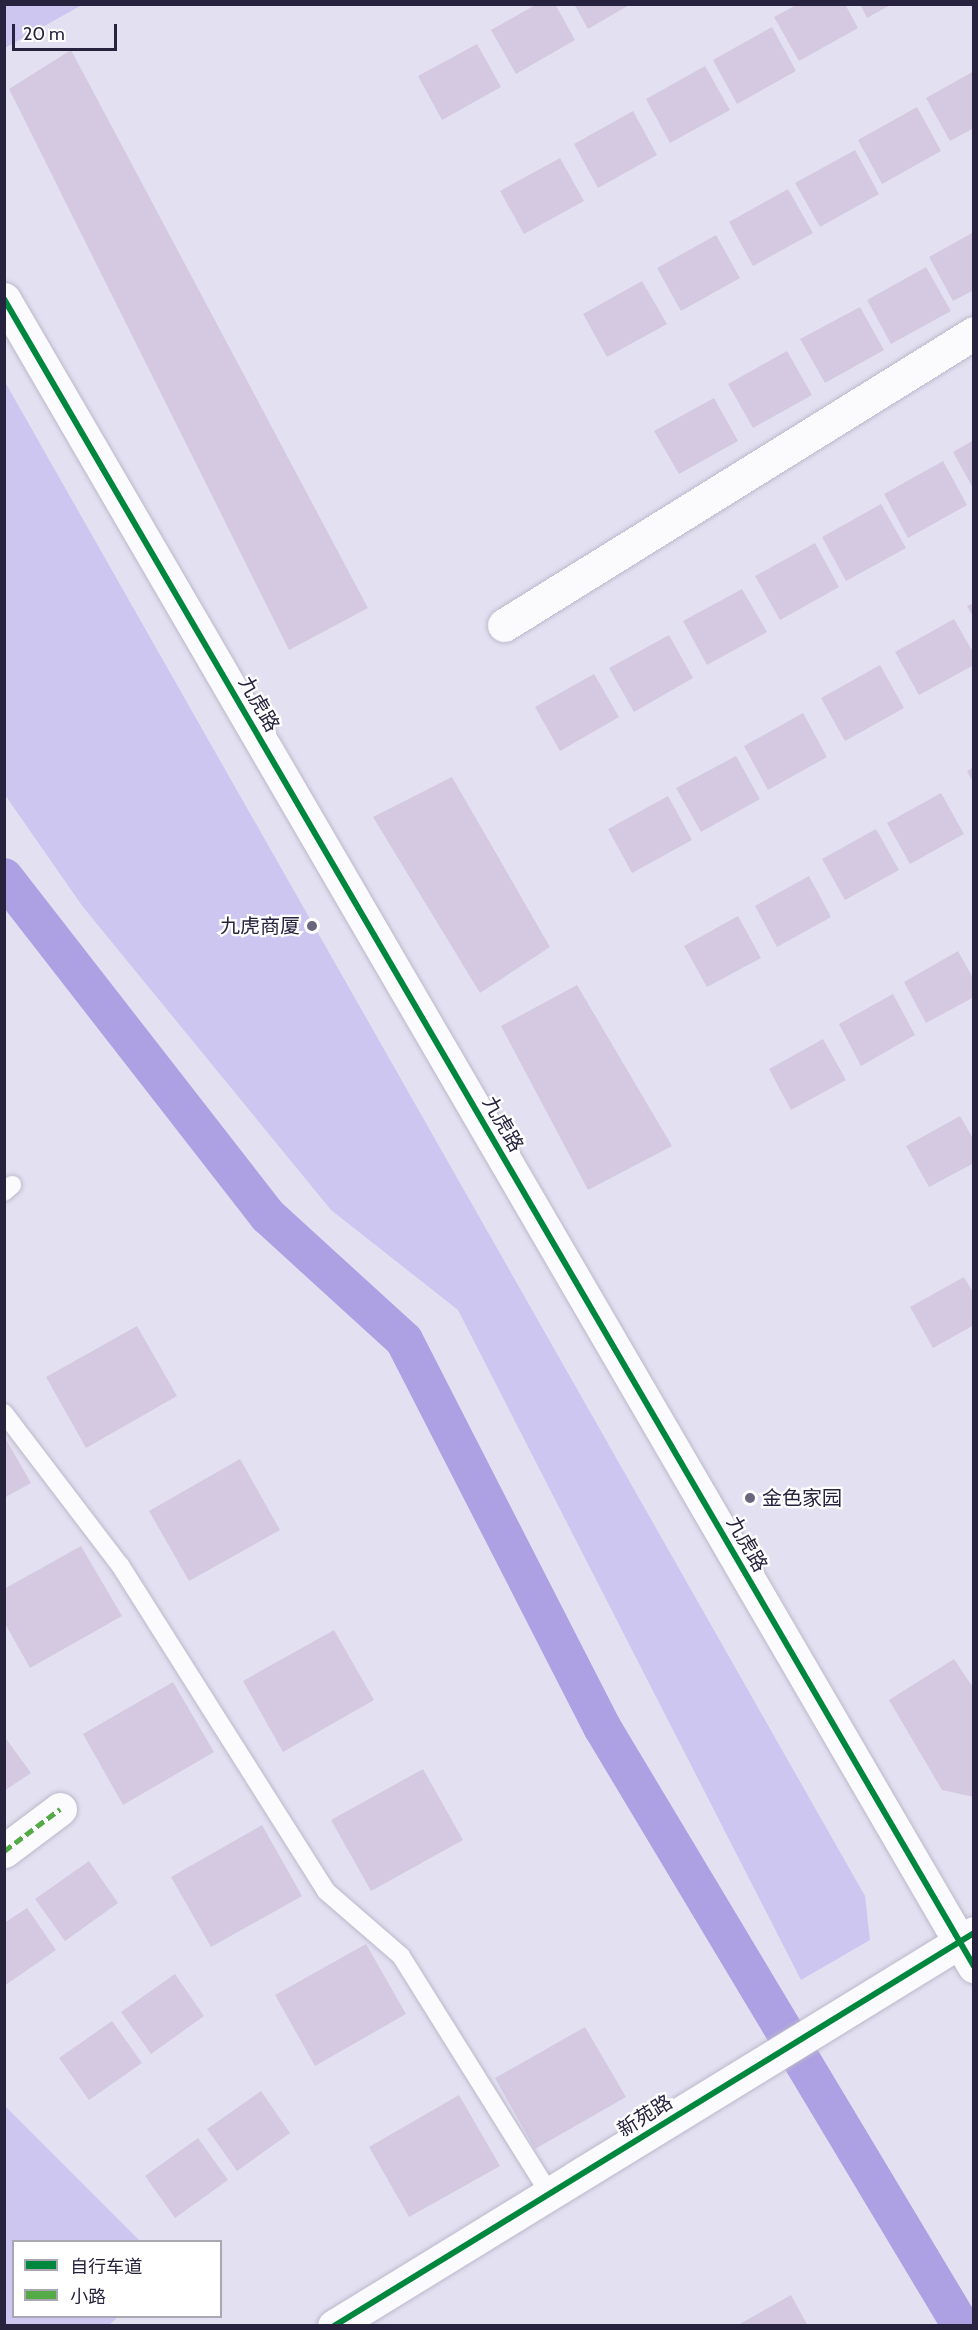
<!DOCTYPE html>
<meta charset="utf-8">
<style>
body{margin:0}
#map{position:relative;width:978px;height:2330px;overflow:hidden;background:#e3e1f1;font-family:Cabin,"Noto Sans SC",sans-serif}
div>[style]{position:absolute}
.green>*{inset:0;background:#ccc6f1}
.canal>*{height:38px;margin:-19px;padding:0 19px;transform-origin:19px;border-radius:19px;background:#ada0e3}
.building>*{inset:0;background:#d4c9e0}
.roads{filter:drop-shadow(0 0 2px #bbb8cc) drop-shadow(0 0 2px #bbb8cc)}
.service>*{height:18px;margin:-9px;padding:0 9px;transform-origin:9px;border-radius:9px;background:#fbfafd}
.minor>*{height:33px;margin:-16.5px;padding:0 16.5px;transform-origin:16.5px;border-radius:16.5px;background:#fbfafd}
.tertiary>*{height:33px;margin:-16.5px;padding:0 16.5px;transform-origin:16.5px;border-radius:16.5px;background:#fbfafd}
.quiet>*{height:4.5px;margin-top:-2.25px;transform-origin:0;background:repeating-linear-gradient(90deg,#53aa46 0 9px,transparent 0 13.5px)}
.cycleway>*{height:6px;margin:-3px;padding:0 3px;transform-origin:3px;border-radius:3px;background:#00873e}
.dots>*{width:16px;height:16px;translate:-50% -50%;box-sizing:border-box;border:3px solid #fff;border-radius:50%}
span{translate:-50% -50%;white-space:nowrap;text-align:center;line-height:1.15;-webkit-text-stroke:4.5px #fff;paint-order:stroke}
.street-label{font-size:20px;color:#27223d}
.poi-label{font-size:20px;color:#27223d}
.right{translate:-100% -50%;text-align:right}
.left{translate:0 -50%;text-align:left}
.frame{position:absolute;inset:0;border:6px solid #27223d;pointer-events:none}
.legend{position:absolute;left:12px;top:2240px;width:210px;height:78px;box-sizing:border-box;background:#fff;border:2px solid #a9a7b1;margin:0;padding:8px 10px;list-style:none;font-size:18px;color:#27223d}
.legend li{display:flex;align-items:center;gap:12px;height:30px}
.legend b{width:30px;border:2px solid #a9a7b1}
.scale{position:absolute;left:12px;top:24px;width:105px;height:27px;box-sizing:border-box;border:3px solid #27223d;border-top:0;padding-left:8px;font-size:18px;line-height:21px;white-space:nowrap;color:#27223d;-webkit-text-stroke:4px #fff;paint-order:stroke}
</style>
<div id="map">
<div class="green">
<i style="clip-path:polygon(5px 4px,82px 4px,82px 5px,5px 48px)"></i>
<i style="clip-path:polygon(5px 382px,865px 1896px,870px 1940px,801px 1980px,458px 1310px,331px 1210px,83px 907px,5px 795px)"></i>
<i style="clip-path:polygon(4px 2105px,140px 2241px,14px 2242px,14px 2316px,118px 2317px,109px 2325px,5px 2325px)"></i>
</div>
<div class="canal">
<i style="left:4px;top:877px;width:430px;rotate:52.1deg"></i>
<i style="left:268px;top:1216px;width:184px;rotate:42.4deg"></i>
<i style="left:404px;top:1340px;width:435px;rotate:62.9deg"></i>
<i style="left:602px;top:1727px;width:698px;rotate:59.06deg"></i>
</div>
<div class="building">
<i style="clip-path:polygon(537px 4px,555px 4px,575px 40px,516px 74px,491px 30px)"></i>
<i style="clip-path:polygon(574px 4px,631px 4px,588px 29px)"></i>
<i style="clip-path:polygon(798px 4px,845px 4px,858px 28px,799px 61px,774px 17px)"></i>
<i style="clip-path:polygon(860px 4px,892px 4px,867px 18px)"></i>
<i style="clip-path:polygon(772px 27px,796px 71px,737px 104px,713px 60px)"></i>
<i style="clip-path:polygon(477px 44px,501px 87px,442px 120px,418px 76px)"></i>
<i style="clip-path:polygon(71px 50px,368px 608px,289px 650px,9px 89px)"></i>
<i style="clip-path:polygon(705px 66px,730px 110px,670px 143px,646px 99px)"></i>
<i style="clip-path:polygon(974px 71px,974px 128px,950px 141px,926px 98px)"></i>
<i style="clip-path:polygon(917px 107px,941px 151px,882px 184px,858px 140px)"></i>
<i style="clip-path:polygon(633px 111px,657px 155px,598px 188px,574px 144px)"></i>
<i style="clip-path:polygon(855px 150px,879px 194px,820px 227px,795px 183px)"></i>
<i style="clip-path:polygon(560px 158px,584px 201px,524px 234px,500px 191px)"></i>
<i style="clip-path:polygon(788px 189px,813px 233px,753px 266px,729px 222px)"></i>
<i style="clip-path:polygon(974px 232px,974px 290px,953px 301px,929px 257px)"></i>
<i style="clip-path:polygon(716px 235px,740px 278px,681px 311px,657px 268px)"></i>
<i style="clip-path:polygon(926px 267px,951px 311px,891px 344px,867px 300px)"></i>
<i style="clip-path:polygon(642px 281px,667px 324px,607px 357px,583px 314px)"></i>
<i style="clip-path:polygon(860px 307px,884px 350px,825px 383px,800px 339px)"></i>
<i style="clip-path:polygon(787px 351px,812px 395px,753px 428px,728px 384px)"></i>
<i style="clip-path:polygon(714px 398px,738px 441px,679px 474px,654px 431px)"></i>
<i style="clip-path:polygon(974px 440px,974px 490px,953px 452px)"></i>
<i style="clip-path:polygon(943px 461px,967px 505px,908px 538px,884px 494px)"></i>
<i style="clip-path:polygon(881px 504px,906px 548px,846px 581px,822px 537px)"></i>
<i style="clip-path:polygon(815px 543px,839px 587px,780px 620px,755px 576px)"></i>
<i style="clip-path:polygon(742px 589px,767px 632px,707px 665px,683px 621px)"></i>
<i style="clip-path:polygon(974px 603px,974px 618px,967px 606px)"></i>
<i style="clip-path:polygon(954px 619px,974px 654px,974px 665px,919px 695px,895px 652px)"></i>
<i style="clip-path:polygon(669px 635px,693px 678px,634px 712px,609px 668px)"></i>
<i style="clip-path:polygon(880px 665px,904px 708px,845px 741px,821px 698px)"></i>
<i style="clip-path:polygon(594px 674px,619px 717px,560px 751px,535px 707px)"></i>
<i style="clip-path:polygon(803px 713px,827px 757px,768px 790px,744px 746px)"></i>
<i style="clip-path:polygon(736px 756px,760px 799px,701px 832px,676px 788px)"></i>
<i style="clip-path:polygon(974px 767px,974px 784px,967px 771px)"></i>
<i style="clip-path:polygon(452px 777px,550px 947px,480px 993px,373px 817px)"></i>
<i style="clip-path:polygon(941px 793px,964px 834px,910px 864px,887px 823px)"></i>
<i style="clip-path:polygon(668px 796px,692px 840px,632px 873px,608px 829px)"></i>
<i style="clip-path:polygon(876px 829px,899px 870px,845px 900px,822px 859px)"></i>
<i style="clip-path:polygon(809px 876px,831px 917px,777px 947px,755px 906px)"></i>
<i style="clip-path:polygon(738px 916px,761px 958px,707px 987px,684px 946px)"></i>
<i style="clip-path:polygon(958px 951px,974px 980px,974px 997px,926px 1023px,904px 982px)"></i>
<i style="clip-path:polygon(577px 985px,672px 1146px,588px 1190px,501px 1026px)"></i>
<i style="clip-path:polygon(893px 994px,915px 1035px,861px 1066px,839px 1024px)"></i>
<i style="clip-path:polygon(823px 1039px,846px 1080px,791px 1110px,769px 1069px)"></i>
<i style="clip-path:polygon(960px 1116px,974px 1140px,974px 1163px,929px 1187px,906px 1146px)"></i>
<i style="clip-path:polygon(964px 1277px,974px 1294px,974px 1325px,933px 1348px,910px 1307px)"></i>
<i style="clip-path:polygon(137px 1326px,177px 1396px,86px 1448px,46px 1377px)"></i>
<i style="clip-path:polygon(4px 1436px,31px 1483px,4px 1498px)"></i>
<i style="clip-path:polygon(240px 1459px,280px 1530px,189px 1581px,149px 1511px)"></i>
<i style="clip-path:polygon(81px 1546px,122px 1616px,30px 1668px,4px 1622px,4px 1589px)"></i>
<i style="clip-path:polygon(334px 1630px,374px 1700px,283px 1752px,243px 1681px)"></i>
<i style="clip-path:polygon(954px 1659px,974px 1689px,974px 1797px,942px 1790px,889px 1700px)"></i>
<i style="clip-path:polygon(173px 1682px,214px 1752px,123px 1805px,83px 1734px)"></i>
<i style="clip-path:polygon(4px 1736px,31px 1773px,4px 1791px)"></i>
<i style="clip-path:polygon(423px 1769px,463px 1840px,371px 1891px,331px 1820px)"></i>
<i style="clip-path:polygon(262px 1825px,302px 1896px,211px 1947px,171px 1877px)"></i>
<i style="clip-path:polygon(89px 1861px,118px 1903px,65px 1941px,35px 1899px)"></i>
<i style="clip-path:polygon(27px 1908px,56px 1950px,4px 1986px,4px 1923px)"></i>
<i style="clip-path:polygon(366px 1944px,406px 2014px,315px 2066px,275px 1995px)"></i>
<i style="clip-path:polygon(175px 1974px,204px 2016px,151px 2054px,121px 2012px)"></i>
<i style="clip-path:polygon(112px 2021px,142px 2063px,89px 2100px,59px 2058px)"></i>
<i style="clip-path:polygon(585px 2027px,626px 2097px,535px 2149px,495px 2078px)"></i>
<i style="clip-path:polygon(261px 2091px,290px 2133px,237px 2171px,207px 2129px)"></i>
<i style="clip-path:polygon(459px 2095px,500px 2166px,409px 2217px,369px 2147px)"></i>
<i style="clip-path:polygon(198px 2138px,228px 2180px,175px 2218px,145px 2176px)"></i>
<i style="clip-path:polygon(791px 2295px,808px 2326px,736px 2326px)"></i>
</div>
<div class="roads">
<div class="service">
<i style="left:4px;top:1192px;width:11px;rotate:-41deg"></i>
<i style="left:4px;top:1413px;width:191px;rotate:52.7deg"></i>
<i style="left:120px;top:1565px;width:386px;rotate:57.7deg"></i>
<i style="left:326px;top:1891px;width:99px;rotate:40.9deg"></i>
<i style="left:401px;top:1956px;width:281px;rotate:58deg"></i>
</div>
<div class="minor">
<i style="left:504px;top:625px;width:553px;rotate:-31.85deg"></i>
<i style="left:4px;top:1851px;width:70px;rotate:-36.9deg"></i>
<i style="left:334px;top:2326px;width:751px;rotate:-31.55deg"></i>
</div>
<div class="tertiary">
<i style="left:4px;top:299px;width:1929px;rotate:59.81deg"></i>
</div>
</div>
<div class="quiet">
<i style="left:4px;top:1851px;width:70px;rotate:-36.9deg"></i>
</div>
<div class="cycleway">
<i style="left:4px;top:299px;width:1929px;rotate:59.81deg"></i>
<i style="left:334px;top:2326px;width:751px;rotate:-31.55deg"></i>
</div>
<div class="dots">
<i style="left:312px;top:926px;background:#69657c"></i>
<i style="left:750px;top:1498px;background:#69657c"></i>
</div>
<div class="street-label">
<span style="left:259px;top:704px;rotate:60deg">九虎路</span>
<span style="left:503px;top:1124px;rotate:60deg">九虎路</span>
<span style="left:747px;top:1544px;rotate:60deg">九虎路</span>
<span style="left:645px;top:2116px;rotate:-32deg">新苑路</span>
</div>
<div class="poi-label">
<span class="right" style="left:300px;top:926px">九虎商厦</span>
<span class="left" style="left:762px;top:1498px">金色家园</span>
</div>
<div class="frame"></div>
<ul class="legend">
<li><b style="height:8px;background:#00873e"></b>自行车道</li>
<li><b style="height:8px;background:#53aa46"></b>小路</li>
</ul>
<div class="scale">20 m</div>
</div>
